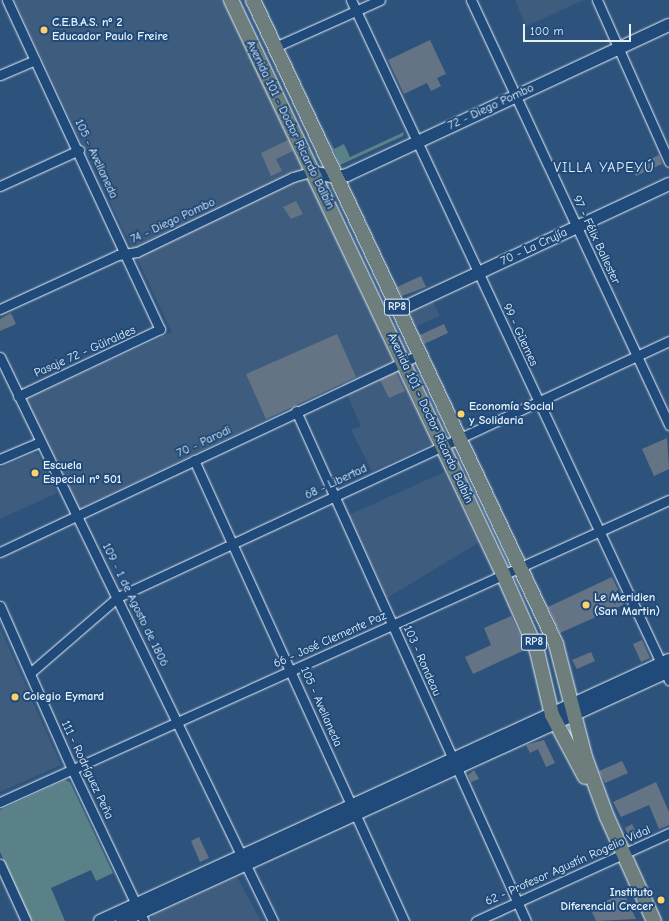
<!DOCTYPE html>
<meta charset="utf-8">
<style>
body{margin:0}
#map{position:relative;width:669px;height:921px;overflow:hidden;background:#2d527c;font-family:"Comic Neue",sans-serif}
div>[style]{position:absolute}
.built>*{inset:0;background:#3e5c7e}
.green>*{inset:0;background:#5a8187}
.building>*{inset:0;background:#657484}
.roads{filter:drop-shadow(0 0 1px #e8f1f8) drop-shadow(0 0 1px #e8f1f8)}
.street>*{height:9px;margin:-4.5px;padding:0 4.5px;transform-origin:4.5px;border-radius:4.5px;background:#1f4a7a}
.secondary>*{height:12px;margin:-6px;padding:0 6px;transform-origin:6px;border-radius:6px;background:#1f4a7a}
.primary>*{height:14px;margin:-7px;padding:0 7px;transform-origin:7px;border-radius:7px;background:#6d7e7c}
.dots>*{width:11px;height:11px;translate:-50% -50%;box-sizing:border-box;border:2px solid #1f4a7a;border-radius:50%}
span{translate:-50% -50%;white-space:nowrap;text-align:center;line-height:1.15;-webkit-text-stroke:4px #1f4a7a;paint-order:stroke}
.shield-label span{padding:1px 3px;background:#1f4a7a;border:1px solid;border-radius:3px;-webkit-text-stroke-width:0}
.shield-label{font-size:11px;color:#e8f1f8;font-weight:700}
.poi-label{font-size:12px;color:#e8f1f8;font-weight:700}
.left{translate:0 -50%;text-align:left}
.right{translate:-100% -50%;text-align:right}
.street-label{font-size:12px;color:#e8f1f8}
.quarter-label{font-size:14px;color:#e8f1f8;letter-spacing:1px}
.scale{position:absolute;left:523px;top:24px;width:108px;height:18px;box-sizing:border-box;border:2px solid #e8f1f8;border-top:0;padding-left:5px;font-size:12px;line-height:14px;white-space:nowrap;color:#e8f1f8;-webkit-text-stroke:3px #1f4a7a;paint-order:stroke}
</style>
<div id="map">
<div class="built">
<i style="clip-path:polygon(14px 0,223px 0,432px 444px,372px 471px,351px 430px,361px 426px,342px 384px,79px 509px,26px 399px,172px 332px)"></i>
<i style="clip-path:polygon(515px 0,584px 0,526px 26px)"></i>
<i style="clip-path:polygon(433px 301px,440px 316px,415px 327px,410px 315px,411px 311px)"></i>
<i style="clip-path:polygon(34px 453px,38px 454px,57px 493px,0 519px,0 468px)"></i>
<i style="clip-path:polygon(444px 472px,478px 543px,387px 598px,349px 515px)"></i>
<i style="clip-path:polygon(0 628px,61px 765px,0 792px)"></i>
<i style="clip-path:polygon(237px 877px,261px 921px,151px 921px,152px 915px)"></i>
</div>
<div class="green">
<i style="clip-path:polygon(324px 127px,334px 149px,344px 144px,350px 157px,404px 132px,403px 136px,340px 165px)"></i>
<i style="clip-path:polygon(65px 780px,70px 782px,113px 873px,96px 881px,91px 870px,51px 888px,65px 921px,31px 921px,0 852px,0 810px)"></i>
</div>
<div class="building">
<i style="clip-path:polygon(430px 40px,446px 74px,437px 78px,441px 86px,431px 91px,427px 83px,404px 94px,388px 60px)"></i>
<i style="clip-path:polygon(288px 140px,293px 151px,276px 159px,282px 171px,271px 176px,261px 153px)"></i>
<i style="clip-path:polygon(659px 155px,662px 164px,636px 176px,632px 167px)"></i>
<i style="clip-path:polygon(296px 201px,303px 214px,291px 219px,283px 207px)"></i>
<i style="clip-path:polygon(421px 276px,426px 287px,402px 296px,397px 287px)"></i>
<i style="clip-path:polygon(11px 313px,16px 324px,0 331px,0 319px)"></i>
<i style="clip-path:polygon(444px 324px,448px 333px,424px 344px,420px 335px)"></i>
<i style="clip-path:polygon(337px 334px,356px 377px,266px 419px,246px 374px)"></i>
<i style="clip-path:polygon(396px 372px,405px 391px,389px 398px,380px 380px)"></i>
<i style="clip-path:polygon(667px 438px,669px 469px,654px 476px,642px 449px)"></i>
<i style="clip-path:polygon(612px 577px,625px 604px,560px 633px,548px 607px)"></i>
<i style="clip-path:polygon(511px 616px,527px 649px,473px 674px,465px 657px,491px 645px,484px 628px)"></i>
<i style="clip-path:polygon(642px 640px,650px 658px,641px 662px,633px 644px)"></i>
<i style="clip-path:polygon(591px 652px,595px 661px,577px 669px,572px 660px)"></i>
<i style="clip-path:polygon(544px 740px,555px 763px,546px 767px,538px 749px,530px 753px,526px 745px)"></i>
<i style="clip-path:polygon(622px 761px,628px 773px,605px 783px,599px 771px)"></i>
<i style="clip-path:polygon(474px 770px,479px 779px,471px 782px,468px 775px)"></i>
<i style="clip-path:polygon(656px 782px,669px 812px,669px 825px,659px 829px,649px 805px,621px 817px,613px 802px)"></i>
<i style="clip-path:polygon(632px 824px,639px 838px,635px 840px,630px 839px,625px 828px)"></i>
<i style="clip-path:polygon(199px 837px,209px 858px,200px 862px,191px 841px)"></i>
<i style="clip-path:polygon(624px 893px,636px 919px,596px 921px,590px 908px)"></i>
</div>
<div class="roads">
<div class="street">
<i style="left:7px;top:0;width:363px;rotate:65.1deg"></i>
<i style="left:160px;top:329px;width:157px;rotate:154.7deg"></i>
<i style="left:351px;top:0;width:751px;rotate:64.94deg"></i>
<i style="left:471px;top:0;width:469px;rotate:65deg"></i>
<i style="left:597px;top:0;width:177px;rotate:66deg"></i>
<i style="left:275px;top:47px;width:115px;rotate:-24.1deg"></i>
<i style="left:0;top:75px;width:38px;rotate:-23deg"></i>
<i style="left:0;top:186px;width:87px;rotate:-24.5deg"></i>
<i style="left:0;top:309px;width:130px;rotate:-24.6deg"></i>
<i style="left:118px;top:255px;width:19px;rotate:-9deg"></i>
<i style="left:137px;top:252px;width:173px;rotate:-25.7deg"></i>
<i style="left:293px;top:177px;width:19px;rotate:-16deg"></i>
<i style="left:0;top:357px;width:627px;rotate:64.17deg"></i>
<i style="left:296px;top:411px;width:559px;rotate:65.73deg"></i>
<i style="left:0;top:459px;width:43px;rotate:-23deg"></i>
<i style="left:194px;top:460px;width:507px;rotate:65.51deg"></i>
<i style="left:0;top:552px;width:464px;rotate:-25.2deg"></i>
<i style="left:0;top:606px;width:178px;rotate:66.2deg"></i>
<i style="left:72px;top:769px;width:168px;rotate:64.7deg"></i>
<i style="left:30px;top:673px;width:116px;rotate:-40.8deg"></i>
<i style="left:118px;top:597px;width:608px;rotate:-24.92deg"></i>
<i style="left:0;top:802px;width:734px;rotate:-24.3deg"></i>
<i style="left:0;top:864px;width:63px;rotate:65.5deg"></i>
<i style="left:476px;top:921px;width:212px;rotate:-24.5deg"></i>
</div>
<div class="secondary">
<i style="left:311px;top:172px;width:25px;rotate:11deg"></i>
<i style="left:336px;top:177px;width:11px;rotate:-10deg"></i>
<i style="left:347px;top:175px;width:355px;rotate:-25deg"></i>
<i style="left:399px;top:310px;width:298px;rotate:-25deg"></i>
<i style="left:100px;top:921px;width:626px;rotate:-24.64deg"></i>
<i style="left:122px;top:921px;width:601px;rotate:-24.56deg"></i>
</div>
<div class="primary">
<i style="left:231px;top:0;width:635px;rotate:64.65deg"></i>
<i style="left:503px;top:574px;width:84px;rotate:66.2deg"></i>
<i style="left:537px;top:651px;width:66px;rotate:76.8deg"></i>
<i style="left:552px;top:715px;width:70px;rotate:62deg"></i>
<i style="left:253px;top:0;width:712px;rotate:64.8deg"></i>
<i style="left:556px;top:644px;width:117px;rotate:75.6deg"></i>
<i style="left:585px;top:757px;width:64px;rotate:69.9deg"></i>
<i style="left:607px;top:817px;width:114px;rotate:65.7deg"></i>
</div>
</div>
<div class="dots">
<i style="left:44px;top:30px;background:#ffd166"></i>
<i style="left:461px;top:414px;background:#ffd166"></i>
<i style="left:35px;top:473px;background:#ffd166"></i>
<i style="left:586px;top:605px;background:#ffd166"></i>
<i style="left:15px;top:697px;background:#ffd166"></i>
<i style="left:661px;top:900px;background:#ffd166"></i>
</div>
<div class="shield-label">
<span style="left:397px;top:307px">RP8</span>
<span style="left:534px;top:642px">RP8</span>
</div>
<div class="poi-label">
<span class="left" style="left:52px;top:30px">C.E.B.A.S. nº 2<br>Educador Paulo Freire</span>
<span class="left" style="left:469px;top:414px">Economía Social<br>y Solidaria</span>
<span class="left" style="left:43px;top:473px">Escuela<br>Especial nº 501</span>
<span class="left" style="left:594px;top:605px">Le Meridien<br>(San Martin)</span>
<span class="left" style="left:23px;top:697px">Colegio Eymard</span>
<span class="right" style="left:653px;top:900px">Instituto<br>Diferencial Crecer</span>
</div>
<div class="street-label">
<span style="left:491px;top:107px;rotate:-25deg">72 - Diego Pombo</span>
<span style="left:290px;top:125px;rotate:64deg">Avenida 101 - Doctor Ricardo Balbín</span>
<span style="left:96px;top:159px;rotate:65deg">105 - Avellaneda</span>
<span style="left:173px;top:221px;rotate:-25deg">74 - Diego Pombo</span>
<span style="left:596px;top:240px;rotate:65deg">97 - Félix Ballester</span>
<span style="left:534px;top:247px;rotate:-25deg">70 - La Crujía</span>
<span style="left:520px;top:335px;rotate:65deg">99 - Güemes</span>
<span style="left:85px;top:352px;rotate:-24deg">Pasaje 72 - Güiraldes</span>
<span style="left:430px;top:418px;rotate:65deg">Avenida 101 - Doctor Ricardo Balbín</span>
<span style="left:204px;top:442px;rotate:-25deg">70 - Parodi</span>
<span style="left:336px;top:482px;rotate:-25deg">68 - Libertad</span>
<span style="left:135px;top:605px;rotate:64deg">109 - 1 de Agosto de 1806</span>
<span style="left:330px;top:640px;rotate:-24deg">66 - José Clemente Paz</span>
<span style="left:422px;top:661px;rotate:66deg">103 - Rondeau</span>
<span style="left:321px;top:707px;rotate:66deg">105 - Avellaneda</span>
<span style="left:87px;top:770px;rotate:65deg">111 - Rodríguez Peña</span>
<span style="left:568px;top:866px;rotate:-24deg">62 - Profesor Agustín Rogelio Vidal</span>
</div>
<div class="quarter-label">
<span style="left:604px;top:168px">VILLA YAPEYÚ</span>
</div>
<div class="scale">100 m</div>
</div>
